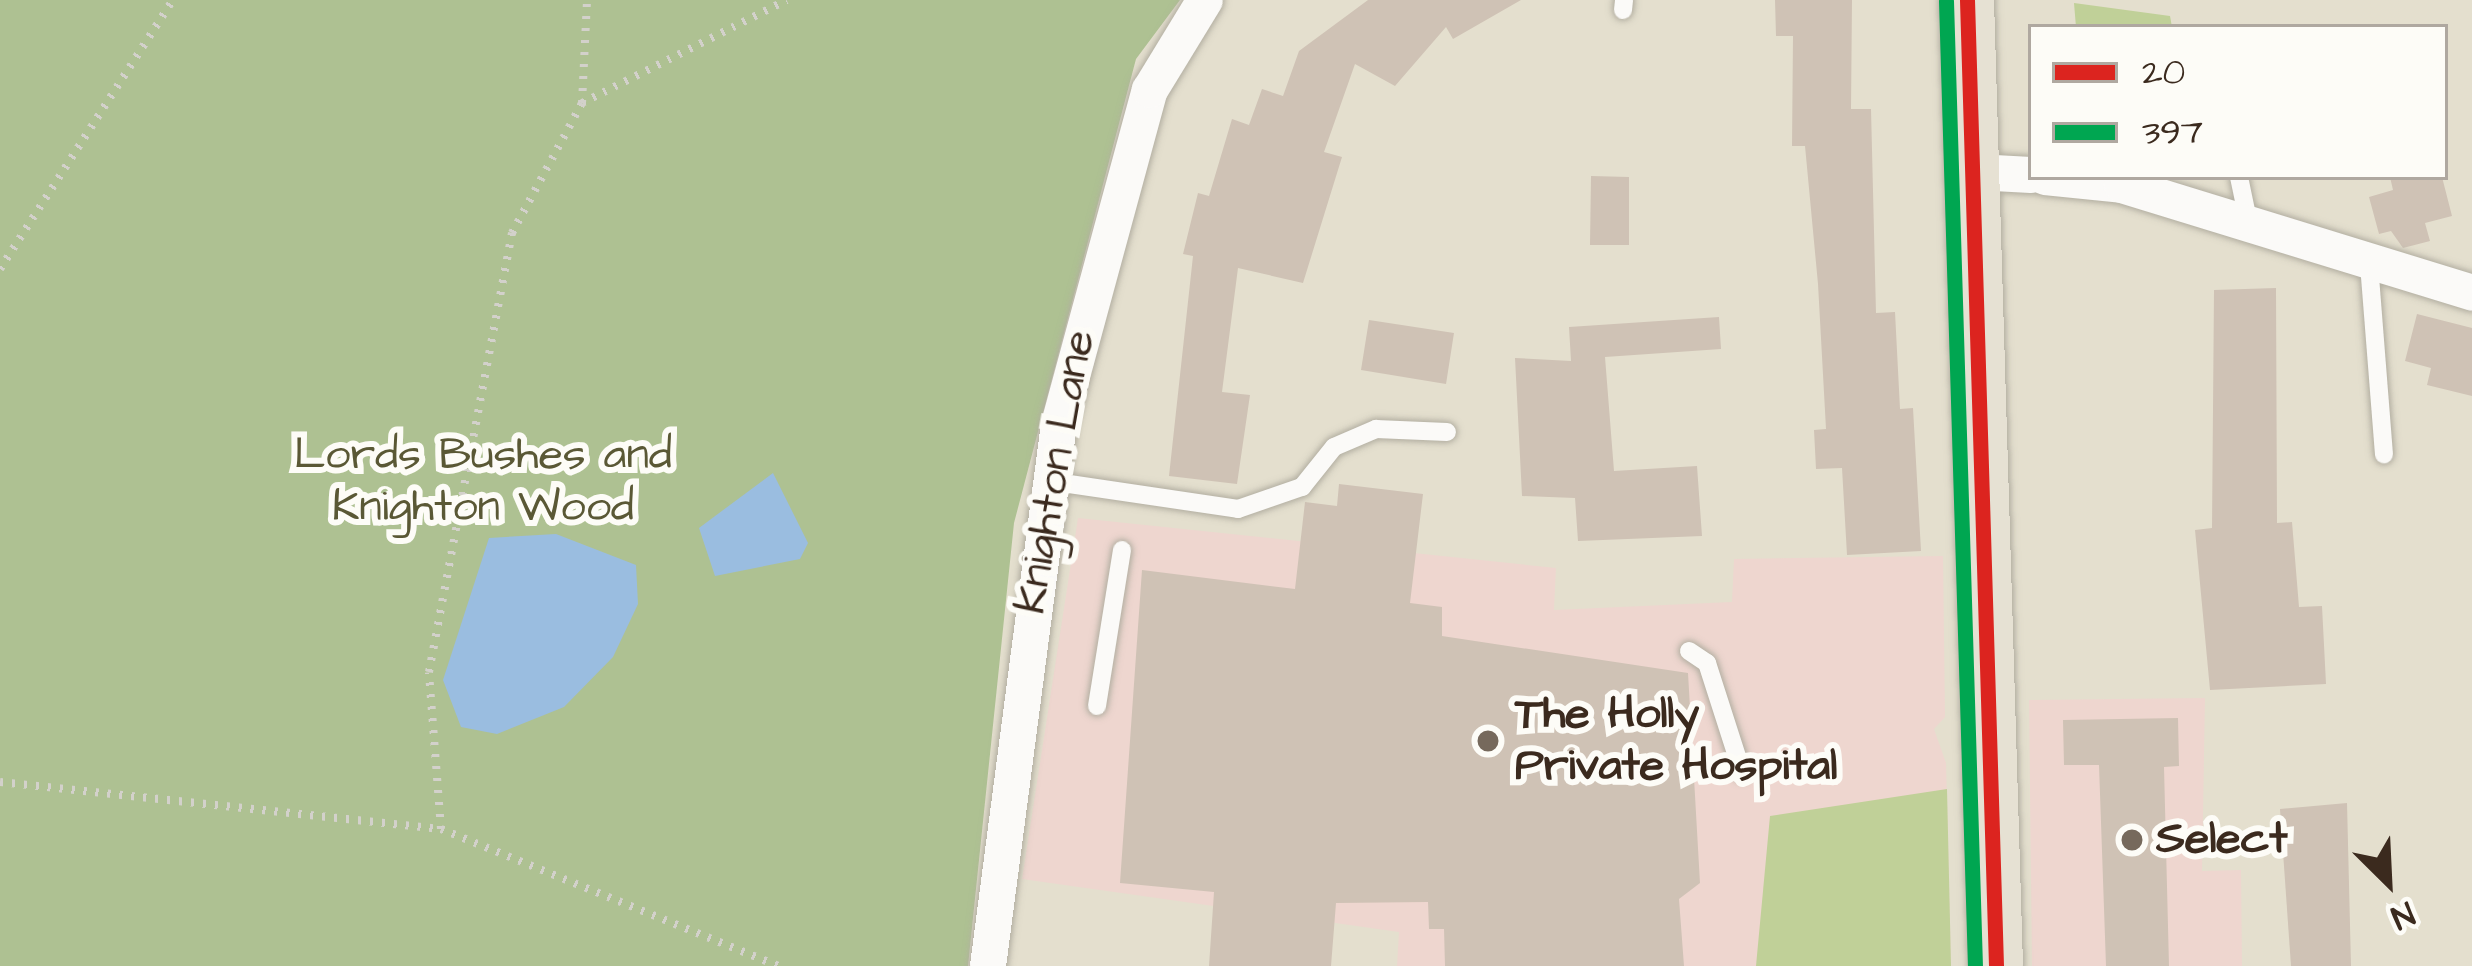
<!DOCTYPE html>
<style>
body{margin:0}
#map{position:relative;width:2472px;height:966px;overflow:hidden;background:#e4dfce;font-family:"Architects Daughter",sans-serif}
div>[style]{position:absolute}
.built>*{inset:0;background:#eed6cf}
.green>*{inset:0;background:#c0d098}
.forest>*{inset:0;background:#aec192}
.water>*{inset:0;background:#9abde0}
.building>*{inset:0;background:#cfc2b5}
.path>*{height:8px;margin-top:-4px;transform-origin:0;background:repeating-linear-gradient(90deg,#d3d1cb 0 3px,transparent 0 12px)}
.roads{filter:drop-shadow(0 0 3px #b2aea1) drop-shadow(0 0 3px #b2aea1)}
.service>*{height:18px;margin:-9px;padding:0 9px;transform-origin:9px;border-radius:9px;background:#fbfaf8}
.minor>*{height:36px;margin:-18px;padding:0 18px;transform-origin:18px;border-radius:18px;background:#fbfaf8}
.primary>*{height:54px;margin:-27px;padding:0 27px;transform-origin:27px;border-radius:27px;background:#e6e1d3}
.bus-1>*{height:15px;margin:-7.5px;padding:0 7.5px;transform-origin:7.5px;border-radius:7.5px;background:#dc241f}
.bus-2>*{height:15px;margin:-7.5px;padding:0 7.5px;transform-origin:7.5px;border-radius:7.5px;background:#00a651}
.dots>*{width:33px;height:33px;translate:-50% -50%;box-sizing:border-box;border:6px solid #fdfcf7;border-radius:50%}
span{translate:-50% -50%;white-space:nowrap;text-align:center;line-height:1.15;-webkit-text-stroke:12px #fdfcf7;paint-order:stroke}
.park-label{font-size:45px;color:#5a5835}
.street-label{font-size:45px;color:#3b2a1e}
.poi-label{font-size:45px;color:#3b2a1e;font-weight:700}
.left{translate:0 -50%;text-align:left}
.legend{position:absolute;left:2028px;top:24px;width:420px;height:156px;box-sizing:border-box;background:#fdfcf7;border:3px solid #afa8a0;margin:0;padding:15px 21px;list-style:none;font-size:36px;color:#3b2a1e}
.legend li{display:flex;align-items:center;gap:24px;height:60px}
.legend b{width:60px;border:3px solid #afa8a0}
.north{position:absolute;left:2328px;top:822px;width:120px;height:120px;-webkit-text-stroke:9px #fdfcf7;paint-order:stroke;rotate:156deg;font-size:33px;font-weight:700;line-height:48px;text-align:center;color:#3b2a1e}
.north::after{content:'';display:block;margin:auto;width:42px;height:54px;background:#3b2a1e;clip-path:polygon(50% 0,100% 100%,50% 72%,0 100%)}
</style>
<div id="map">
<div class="built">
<i style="clip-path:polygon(1078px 518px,1556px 568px,1554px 610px,1732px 602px,1734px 559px,1943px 556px,1945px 717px,1934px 729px,1946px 763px,1951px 966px,1397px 966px,1399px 932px,1022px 879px)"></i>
<i style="clip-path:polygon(2205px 698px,2202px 871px,2241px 870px,2242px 966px,2032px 966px,2029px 700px)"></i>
</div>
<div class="green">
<i style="clip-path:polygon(2074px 3px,2170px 16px,2172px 27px,2076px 27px)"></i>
<i style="clip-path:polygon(1947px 789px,1951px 966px,1756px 966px,1770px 816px)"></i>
</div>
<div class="forest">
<i style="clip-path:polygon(0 0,1180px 0,1136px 59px,1014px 523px,968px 966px,0 966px)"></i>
</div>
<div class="water">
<i style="clip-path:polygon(773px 473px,808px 543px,800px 559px,715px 576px,699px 528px)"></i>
<i style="clip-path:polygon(556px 534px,636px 565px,638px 604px,613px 657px,564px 707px,497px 734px,461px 727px,443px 680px,489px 538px)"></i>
</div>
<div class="building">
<i style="clip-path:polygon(1368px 0,1521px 0,1453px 39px,1446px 27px,1395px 86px,1355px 64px,1324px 152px,1342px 157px,1303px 283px,1238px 268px,1222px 392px,1250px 395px,1237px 484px,1169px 476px,1193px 256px,1183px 254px,1198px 193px,1209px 196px,1232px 119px,1249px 125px,1262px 89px,1283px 96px,1299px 51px)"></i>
<i style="clip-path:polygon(1775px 0,1852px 0,1851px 109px,1871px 109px,1876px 313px,1895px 312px,1900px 409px,1913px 408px,1921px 551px,1847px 555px,1842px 468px,1816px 469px,1814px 430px,1826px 429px,1818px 284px,1805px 146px,1792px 146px,1793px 36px,1776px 36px)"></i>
<i style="clip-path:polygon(1591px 176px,1629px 177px,1629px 245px,1590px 245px)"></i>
<i style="clip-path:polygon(2390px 177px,2442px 177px,2452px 216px,2425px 223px,2430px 241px,2403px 248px,2391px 231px,2379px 234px,2369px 197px,2393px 190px)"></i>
<i style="clip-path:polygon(2276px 288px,2277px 523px,2292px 522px,2299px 607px,2322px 606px,2326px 684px,2210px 690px,2195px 530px,2212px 528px,2214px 290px)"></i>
<i style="clip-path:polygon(2417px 314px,2472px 328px,2472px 396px,2427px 385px,2431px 368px,2405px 361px)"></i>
<i style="clip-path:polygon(1719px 317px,1721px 349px,1605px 357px,1614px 471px,1697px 466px,1702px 536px,1578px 541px,1575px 498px,1522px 496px,1515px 358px,1571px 361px,1569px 327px)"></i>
<i style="clip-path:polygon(1369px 320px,1454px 333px,1446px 384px,1361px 370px)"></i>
<i style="clip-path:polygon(1339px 484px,1423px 494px,1410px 603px,1442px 607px,1442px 636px,1688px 673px,1700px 883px,1679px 899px,1684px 966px,1445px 966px,1444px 929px,1429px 929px,1428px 902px,1336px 903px,1331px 966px,1209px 966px,1214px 892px,1120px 883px,1142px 570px,1295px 589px,1305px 502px,1337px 506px)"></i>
<i style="clip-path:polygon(2178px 718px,2179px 766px,2164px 767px,2169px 966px,2106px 966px,2099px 765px,2064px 765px,2063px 720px)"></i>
<i style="clip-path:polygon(2347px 803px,2351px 966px,2291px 966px,2280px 809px)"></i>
</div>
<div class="path">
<i style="left:582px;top:103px;width:229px;rotate:-26.7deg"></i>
<i style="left:0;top:269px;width:320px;rotate:-57.3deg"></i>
<i style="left:0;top:782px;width:443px;rotate:6.1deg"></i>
<i style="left:441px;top:829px;width:157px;rotate:-94.4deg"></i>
<i style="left:429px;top:672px;width:447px;rotate:-79.3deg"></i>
<i style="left:512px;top:233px;width:148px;rotate:-61.7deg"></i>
<i style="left:582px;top:103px;width:103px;rotate:-87.2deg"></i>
<i style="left:441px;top:829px;width:365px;rotate:22.1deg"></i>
</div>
<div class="roads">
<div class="service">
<i style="left:1623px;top:10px;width:10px;rotate:-84deg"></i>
<i style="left:2239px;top:177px;width:49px;rotate:78.2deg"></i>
<i style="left:2369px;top:264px;width:191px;rotate:85.5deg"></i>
<i style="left:1049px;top:481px;width:191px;rotate:8.4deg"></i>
<i style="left:1238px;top:509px;width:68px;rotate:-19deg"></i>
<i style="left:1302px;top:487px;width:51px;rotate:-51.3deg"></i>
<i style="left:1334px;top:447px;width:46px;rotate:-23.2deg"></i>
<i style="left:1376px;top:429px;width:71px;rotate:2.4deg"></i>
<i style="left:1689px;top:651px;width:22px;rotate:34deg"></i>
<i style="left:1707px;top:663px;width:114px;rotate:72.2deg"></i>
<i style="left:1097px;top:706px;width:158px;rotate:-80.9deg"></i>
</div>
<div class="minor">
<i style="left:1976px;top:172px;width:55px;rotate:3.1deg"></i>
<i style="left:2045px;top:177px;width:77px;rotate:5.9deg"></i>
<i style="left:2122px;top:185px;width:366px;rotate:17.1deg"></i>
<i style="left:988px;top:966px;width:547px;rotate:-82.54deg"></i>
<i style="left:1059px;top:424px;width:346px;rotate:-74.8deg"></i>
<i style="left:1150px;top:90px;width:105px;rotate:-58.6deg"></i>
</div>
<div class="primary">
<i style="left:1967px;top:0;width:966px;rotate:88.28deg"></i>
</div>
</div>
<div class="bus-1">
<i style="left:1967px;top:0;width:966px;rotate:88.28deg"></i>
</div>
<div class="bus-2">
<i style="left:1946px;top:1px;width:965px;rotate:88.28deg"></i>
</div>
<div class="dots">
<i style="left:1488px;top:741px;background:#76695c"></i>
<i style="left:2132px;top:840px;background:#76695c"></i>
</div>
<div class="park-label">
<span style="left:483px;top:482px">Lords Bushes and<br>Knighton Wood</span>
</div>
<div class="street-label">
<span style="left:1056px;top:472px;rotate:-80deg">Knighton Lane</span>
</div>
<div class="poi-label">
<span class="left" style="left:1515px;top:741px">The Holly<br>Private Hospital</span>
<span class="left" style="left:2156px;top:840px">Select</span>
</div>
<ul class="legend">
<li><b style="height:15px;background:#dc241f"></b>20</li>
<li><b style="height:15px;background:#00a651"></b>397</li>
</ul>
<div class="north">N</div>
</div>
